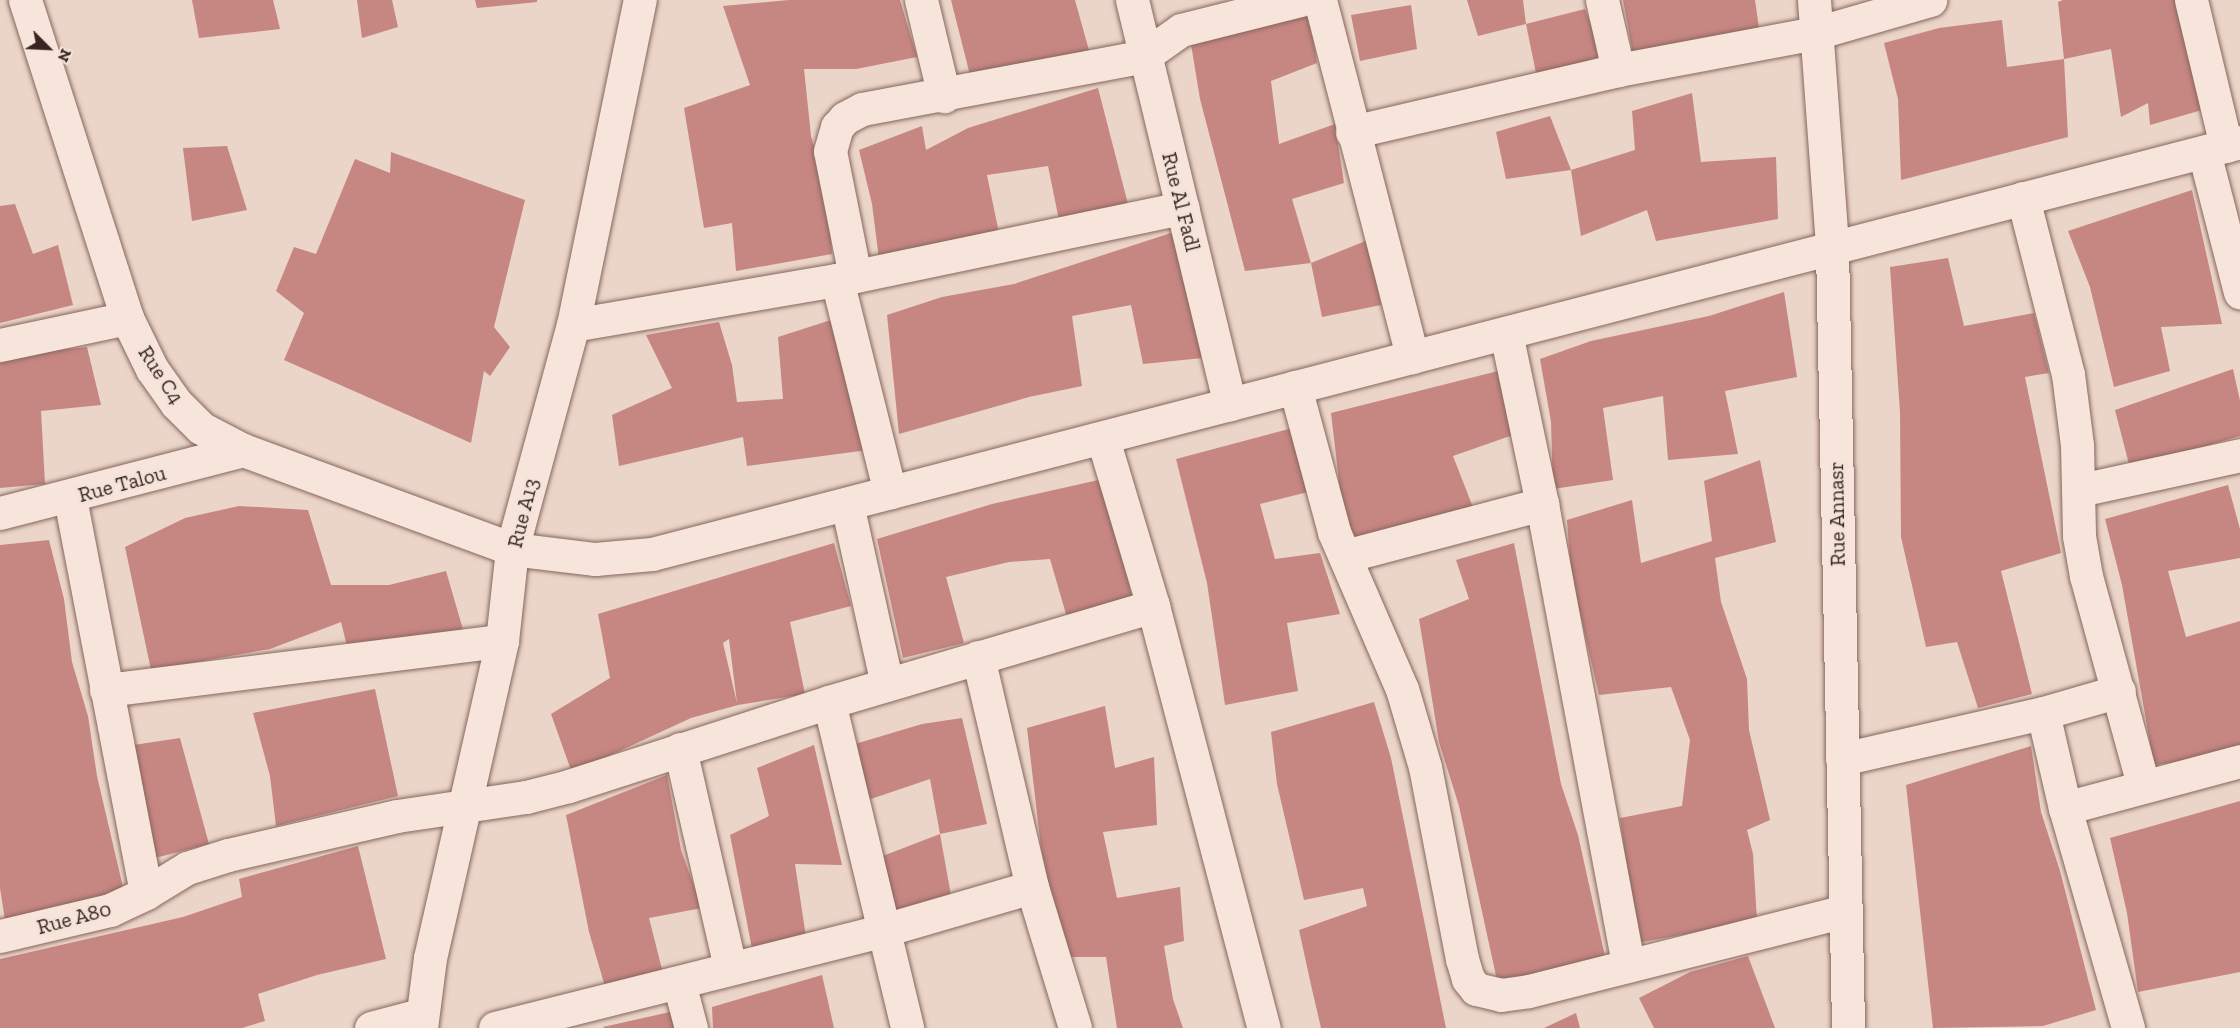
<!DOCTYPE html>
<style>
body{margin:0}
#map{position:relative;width:2240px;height:1028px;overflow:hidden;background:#ebd5c8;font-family:"Zilla Slab",serif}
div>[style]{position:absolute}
.building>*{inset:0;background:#c68681}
.roads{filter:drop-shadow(0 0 2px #86665e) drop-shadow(0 0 2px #86665e)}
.minor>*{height:33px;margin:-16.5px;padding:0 16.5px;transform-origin:16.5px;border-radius:16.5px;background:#f7e5db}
span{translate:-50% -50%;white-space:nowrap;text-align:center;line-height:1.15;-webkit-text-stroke:5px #f3e2d7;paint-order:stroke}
.street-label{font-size:21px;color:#382421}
.north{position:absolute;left:18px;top:18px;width:60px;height:60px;-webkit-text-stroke:4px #f3e2d7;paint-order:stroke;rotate:114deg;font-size:16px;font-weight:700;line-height:24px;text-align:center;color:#382421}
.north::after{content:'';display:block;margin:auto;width:21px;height:27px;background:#382421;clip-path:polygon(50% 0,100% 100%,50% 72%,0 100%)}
</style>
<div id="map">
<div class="building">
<i style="clip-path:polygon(192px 0,273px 0,280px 29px,199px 38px)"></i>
<i style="clip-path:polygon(357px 0,392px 0,398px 27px,362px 38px)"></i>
<i style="clip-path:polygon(475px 0,537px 0,537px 2px,477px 8px)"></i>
<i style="clip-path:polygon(789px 0,900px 0,917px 57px,856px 69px,804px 69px,811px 136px,828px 194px,832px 254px,736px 271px,732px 223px,704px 228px,684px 108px,750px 85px,723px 6px)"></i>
<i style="clip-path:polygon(951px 0,1075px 0,1090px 54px,972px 83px)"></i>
<i style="clip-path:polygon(1467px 0,1523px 0,1526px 24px,1478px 36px)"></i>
<i style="clip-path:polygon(1623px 0,1755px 0,1759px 28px,1634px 59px)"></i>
<i style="clip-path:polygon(2063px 0,2182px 0,2202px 110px,2150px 125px,2148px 103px,2121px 117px,2111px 49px,2064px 59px,2058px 2px)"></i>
<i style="clip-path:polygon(1411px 5px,1417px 49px,1360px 61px,1351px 15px)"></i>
<i style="clip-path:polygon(1308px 6px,1317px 63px,1271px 81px,1279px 144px,1335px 124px,1344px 183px,1292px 199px,1311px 263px,1245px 271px,1200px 99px,1189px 32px)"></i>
<i style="clip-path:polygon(1585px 9px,1602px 56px,1537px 78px,1526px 24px)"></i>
<i style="clip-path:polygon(2002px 20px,2007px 67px,2064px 59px,2068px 137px,1901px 180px,1898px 99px,1884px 43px,1939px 28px)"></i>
<i style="clip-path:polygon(1098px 88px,1128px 204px,1060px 225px,1048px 166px,987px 175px,999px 233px,880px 267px,872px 204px,859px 150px,922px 126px,926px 150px,968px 128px)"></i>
<i style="clip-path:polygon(1692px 93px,1701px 162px,1776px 157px,1778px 219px,1656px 241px,1647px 210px,1581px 236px,1571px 170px,1635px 150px,1632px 111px)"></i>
<i style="clip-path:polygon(1550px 116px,1571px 170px,1506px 179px,1496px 132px)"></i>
<i style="clip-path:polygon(227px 146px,247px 210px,192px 221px,183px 148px)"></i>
<i style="clip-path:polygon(391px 152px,525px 200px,494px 327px,510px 347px,490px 376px,484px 371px,471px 443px,284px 360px,304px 313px,276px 291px,294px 247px,316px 254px,355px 159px,390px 173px)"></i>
<i style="clip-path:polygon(2192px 190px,2222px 324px,2161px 327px,2170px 371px,2114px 387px,2090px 287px,2068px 231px)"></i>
<i style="clip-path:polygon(15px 204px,33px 254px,58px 245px,73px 305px,0 323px,0 206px)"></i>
<i style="clip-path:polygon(1174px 232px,1203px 358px,1143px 364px,1131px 305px,1072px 316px,1082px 386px,1029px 397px,899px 434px,887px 315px,942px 297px,1014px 284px)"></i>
<i style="clip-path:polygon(1368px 240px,1381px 305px,1322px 317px,1311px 263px)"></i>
<i style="clip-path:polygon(1948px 258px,1964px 326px,2034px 313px,2049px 373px,2025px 377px,2061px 553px,2001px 571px,2032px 694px,1978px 708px,1957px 642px,1926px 647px,1901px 537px,1900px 412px,1890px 267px)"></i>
<i style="clip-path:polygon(1784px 292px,1797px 377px,1725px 391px,1738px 454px,1668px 460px,1663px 396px,1603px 408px,1613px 480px,1553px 489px,1551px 422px,1540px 359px,1591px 341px,1709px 316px)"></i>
<i style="clip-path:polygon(831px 320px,868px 450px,747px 466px,743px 437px,619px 466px,612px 415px,672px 388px,646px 335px,719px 322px,732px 365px,737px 402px,783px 399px,778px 337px)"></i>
<i style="clip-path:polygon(87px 347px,101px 405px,41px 411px,45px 484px,0 488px,0 363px,27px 353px)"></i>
<i style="clip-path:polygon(2233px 369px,2240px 401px,2240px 436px,2130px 468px,2115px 410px)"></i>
<i style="clip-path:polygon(1502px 370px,1513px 435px,1453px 456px,1476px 515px,1347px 550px,1331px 413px)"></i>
<i style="clip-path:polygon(1300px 426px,1308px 492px,1260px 504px,1275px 559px,1320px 553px,1340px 614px,1287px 623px,1298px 691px,1225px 705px,1207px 583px,1176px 459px)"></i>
<i style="clip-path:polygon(1760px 460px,1776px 542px,1715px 558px,1721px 602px,1747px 679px,1749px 730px,1770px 820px,1747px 830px,1753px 854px,1757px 921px,1637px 943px,1620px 818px,1682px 806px,1690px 740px,1671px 687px,1599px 695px,1571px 575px,1567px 520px,1632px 500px,1641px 563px,1712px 541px,1704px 481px)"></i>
<i style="clip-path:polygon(1103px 479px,1134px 605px,1070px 628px,1050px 559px,1009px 562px,946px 577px,964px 643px,903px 658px,877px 539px,992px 504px)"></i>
<i style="clip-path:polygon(2228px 485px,2240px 529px,2240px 558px,2168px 571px,2186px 637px,2240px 621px,2240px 753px,2154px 765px,2122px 585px,2105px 519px)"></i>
<i style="clip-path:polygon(239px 506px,308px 510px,331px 585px,389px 585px,446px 571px,464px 633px,349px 654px,341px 622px,270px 649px,151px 670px,125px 547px,185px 518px)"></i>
<i style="clip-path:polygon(49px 540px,64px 599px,72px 662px,88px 716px,97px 776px,126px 900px,7px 933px,0 888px,0 545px)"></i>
<i style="clip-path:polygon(evenodd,834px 543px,851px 606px,790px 622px,805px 694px,738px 705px,691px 718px,572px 773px,551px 714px,610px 678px,598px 614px,834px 543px,729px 639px,737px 703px,723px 643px,729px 639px)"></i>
<i style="clip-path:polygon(1514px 543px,1561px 784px,1578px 835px,1606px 961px,1498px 985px,1459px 806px,1439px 742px,1419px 619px,1469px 599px,1456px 560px)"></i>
<i style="clip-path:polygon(375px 689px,398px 796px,276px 826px,270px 776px,253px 713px)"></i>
<i style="clip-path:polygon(1374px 702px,1391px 758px,1446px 1028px,1321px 1028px,1311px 985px,1299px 930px,1367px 906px,1363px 888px,1304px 900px,1277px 784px,1271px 732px)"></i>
<i style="clip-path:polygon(1105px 706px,1115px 768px,1154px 757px,1157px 825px,1103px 832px,1117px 898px,1180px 887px,1184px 941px,1164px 946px,1173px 999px,1183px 1028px,1117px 1028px,1106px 957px,1063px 957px,1041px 848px,1027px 728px)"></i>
<i style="clip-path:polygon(962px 718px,987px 824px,940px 834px,930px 779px,868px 800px,855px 744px,922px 724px)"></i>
<i style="clip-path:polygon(180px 738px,209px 844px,155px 858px,127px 746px)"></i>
<i style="clip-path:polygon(814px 745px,842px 865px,795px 864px,806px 937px,753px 954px,730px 835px,769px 816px,757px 768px)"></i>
<i style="clip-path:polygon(2031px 746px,2041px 812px,2060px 871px,2096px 1010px,2043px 1026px,1933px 1028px,1906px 785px)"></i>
<i style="clip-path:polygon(667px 775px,681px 850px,702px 908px,649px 918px,665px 981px,606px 990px,589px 932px,566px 815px)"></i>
<i style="clip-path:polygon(2240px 801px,2240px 972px,2138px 992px,2127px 913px,2110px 838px)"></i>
<i style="clip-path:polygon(940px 834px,952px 901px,899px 918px,880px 857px)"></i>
<i style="clip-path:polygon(358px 846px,386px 959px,317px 975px,258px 994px,265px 1021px,242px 1028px,0 1028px,0 959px,183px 917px,242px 897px,239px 879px)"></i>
<i style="clip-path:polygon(1748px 956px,1775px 1028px,1654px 1028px,1639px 998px,1690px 972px)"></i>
<i style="clip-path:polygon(822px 975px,834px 1028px,713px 1028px,712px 1007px)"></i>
<i style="clip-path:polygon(670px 1012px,674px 1028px,604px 1028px,603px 1027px)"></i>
<i style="clip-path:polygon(1576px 1013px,1580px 1028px,1544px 1028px)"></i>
</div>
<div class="roads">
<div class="minor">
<i style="left:25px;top:0;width:334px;rotate:72.2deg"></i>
<i style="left:127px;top:318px;width:57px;rotate:63.9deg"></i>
<i style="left:152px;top:369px;width:42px;rotate:54.8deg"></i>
<i style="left:176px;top:403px;width:35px;rotate:45deg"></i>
<i style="left:201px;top:428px;width:47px;rotate:27.6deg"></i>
<i style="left:243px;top:450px;width:287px;rotate:20.2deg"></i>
<i style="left:512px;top:549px;width:84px;rotate:6.9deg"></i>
<i style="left:595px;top:559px;width:57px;rotate:-5deg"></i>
<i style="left:652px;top:554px;width:1641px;rotate:-14.54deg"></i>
<i style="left:921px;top:0;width:99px;rotate:76.5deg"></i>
<i style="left:1132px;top:0;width:416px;rotate:76.4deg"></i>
<i style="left:1320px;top:0;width:369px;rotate:75.5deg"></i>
<i style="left:1602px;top:0;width:72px;rotate:77.1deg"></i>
<i style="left:1814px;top:0;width:249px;rotate:85.8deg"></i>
<i style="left:1832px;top:248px;width:780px;rotate:88.82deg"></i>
<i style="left:2191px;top:0;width:150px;rotate:76.5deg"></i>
<i style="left:1352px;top:132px;width:273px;rotate:-13.1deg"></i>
<i style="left:1618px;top:70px;width:201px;rotate:-10.6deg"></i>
<i style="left:1816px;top:33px;width:119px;rotate:-16.1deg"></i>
<i style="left:2204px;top:152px;width:145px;rotate:75.6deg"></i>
<i style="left:2023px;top:198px;width:182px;rotate:75.7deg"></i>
<i style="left:2068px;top:374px;width:72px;rotate:82.8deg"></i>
<i style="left:2077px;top:445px;width:91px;rotate:88.7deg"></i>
<i style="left:2079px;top:536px;width:41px;rotate:80.1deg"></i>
<i style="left:2086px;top:576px;width:217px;rotate:74.7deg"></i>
<i style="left:855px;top:276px;width:127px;rotate:-101.3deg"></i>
<i style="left:830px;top:151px;width:25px;rotate:-74deg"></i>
<i style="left:837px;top:127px;width:12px;rotate:-48deg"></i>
<i style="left:845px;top:118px;width:19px;rotate:-28deg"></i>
<i style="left:862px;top:109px;width:287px;rotate:-10.6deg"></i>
<i style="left:1144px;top:56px;width:45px;rotate:-35.1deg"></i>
<i style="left:1181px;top:30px;width:123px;rotate:-14.1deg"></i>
<i style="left:837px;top:280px;width:219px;rotate:76deg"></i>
<i style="left:573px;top:325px;width:268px;rotate:-9.7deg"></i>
<i style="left:837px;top:280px;width:353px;rotate:-11.8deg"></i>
<i style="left:0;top:345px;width:130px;rotate:-12deg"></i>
<i style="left:1295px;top:387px;width:150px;rotate:74.9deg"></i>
<i style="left:1334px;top:532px;width:171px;rotate:66.6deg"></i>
<i style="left:1402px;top:689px;width:81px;rotate:73.6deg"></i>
<i style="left:1425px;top:767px;width:196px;rotate:79.1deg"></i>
<i style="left:1462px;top:959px;width:21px;rotate:73deg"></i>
<i style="left:1468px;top:979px;width:13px;rotate:51deg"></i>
<i style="left:1476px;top:989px;width:26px;rotate:13deg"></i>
<i style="left:1501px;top:995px;width:28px;rotate:-8deg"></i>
<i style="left:1529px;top:991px;width:326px;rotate:-14.2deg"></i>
<i style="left:1103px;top:439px;width:174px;rotate:73.3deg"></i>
<i style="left:1153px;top:606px;width:436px;rotate:75.3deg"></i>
<i style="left:2080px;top:490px;width:164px;rotate:-12.3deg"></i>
<i style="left:70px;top:498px;width:402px;rotate:79.1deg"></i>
<i style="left:146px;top:893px;width:48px;rotate:-31.4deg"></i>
<i style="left:187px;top:868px;width:43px;rotate:-17.6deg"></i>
<i style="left:228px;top:855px;width:173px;rotate:-13deg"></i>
<i style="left:397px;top:816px;width:130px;rotate:-8.4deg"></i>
<i style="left:526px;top:797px;width:44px;rotate:-14.3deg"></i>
<i style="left:569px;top:786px;width:273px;rotate:-17.9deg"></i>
<i style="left:829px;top:702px;width:338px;rotate:-16.5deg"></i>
<i style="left:847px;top:504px;width:185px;rotate:77.5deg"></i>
<i style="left:1542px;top:504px;width:467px;rotate:79.4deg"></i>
<i style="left:0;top:513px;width:251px;rotate:-14.5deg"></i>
<i style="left:1345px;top:556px;width:204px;rotate:-14.8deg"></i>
<i style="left:1542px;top:504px;width:175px;rotate:-101.9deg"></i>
<i style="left:978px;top:657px;width:236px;rotate:76.8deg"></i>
<i style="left:1032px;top:887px;width:147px;rotate:73deg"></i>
<i style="left:106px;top:690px;width:399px;rotate:-7.1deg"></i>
<i style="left:829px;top:702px;width:335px;rotate:76.5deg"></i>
<i style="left:2043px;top:713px;width:98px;rotate:77deg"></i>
<i style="left:2065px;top:808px;width:229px;rotate:74deg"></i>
<i style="left:680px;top:749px;width:224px;rotate:77.1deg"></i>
<i style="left:1842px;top:759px;width:206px;rotate:-12.9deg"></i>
<i style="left:2043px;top:713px;width:79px;rotate:-16.1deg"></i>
<i style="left:2065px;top:808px;width:181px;rotate:-15deg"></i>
<i style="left:0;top:936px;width:113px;rotate:-13.3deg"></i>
<i style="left:110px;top:910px;width:40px;rotate:-25deg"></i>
<i style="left:679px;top:983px;width:47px;rotate:75.1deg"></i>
<i style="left:371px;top:1028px;width:51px;rotate:-14.9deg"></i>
<i style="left:421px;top:1028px;width:71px;rotate:-82.7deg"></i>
<i style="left:430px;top:958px;width:325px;rotate:-77.2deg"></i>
<i style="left:502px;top:641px;width:93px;rotate:-83.8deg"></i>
<i style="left:512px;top:549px;width:232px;rotate:-74.8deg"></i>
<i style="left:573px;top:325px;width:332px;rotate:-78.4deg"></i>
<i style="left:495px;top:1028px;width:401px;rotate:-14.1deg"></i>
<i style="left:884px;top:930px;width:154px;rotate:-16.2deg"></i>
</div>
</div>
<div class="street-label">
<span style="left:1181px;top:202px;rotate:76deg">Rue Al Fadl</span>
<span style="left:161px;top:375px;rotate:57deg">Rue C4</span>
<span style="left:122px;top:484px;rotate:-15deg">Rue Talou</span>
<span style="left:523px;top:513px;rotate:-76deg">Rue A13</span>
<span style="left:1837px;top:514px;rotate:-91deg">Rue Annasr</span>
<span style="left:74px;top:918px;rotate:-15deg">Rue A80</span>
</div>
<div class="north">N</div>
</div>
